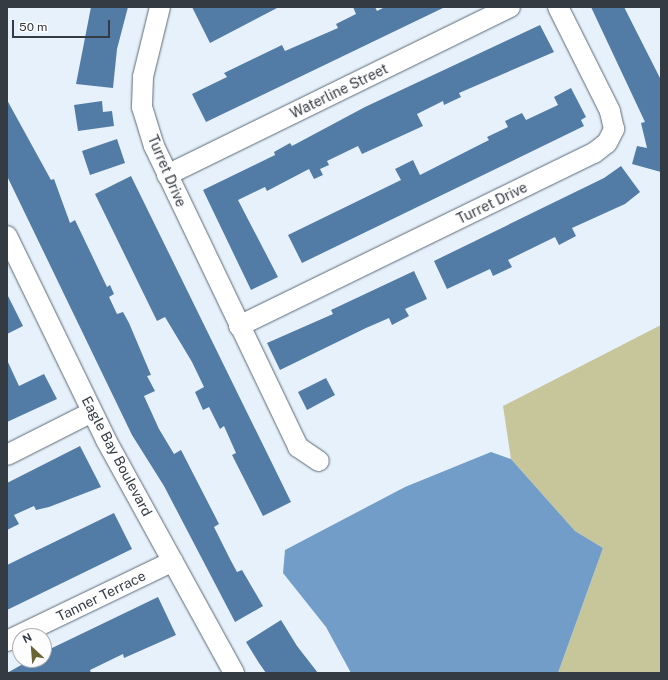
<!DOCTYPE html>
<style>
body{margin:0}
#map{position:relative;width:668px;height:680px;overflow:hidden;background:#e7f1fb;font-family:"Public Sans",sans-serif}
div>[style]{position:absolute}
.green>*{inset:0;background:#c7c59a}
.water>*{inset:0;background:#729dc8}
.building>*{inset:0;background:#527ca5}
.roads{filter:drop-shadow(0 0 1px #5a6977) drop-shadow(0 0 1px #5a6977)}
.minor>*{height:20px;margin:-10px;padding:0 10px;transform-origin:10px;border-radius:10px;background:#fff}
span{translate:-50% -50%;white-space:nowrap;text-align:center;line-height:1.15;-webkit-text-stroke:4px #fdfdfd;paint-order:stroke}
.street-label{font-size:14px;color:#343b42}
.frame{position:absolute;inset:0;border:8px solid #343b42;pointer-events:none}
.north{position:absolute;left:12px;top:628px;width:40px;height:40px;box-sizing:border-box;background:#fdfdfd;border:1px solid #adafb2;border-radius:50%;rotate:334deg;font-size:11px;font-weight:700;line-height:16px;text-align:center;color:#343b42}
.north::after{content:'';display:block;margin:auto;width:14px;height:18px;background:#696532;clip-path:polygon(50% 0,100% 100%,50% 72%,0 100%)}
.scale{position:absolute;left:12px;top:20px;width:98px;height:18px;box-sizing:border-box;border:2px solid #343b42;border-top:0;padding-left:5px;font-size:12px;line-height:14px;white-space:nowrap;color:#343b42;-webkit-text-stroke:3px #fdfdfd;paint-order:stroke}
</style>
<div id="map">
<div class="green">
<i style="clip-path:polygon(661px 325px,661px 673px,558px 673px,603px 548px,575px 531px,511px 459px,503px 406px)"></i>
</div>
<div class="water">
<i style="clip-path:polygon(491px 452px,511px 459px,575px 531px,603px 548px,558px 673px,351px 673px,326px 627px,283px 573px,285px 550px,405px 487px)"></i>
</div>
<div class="building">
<i style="clip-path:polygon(91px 7px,128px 7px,117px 49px,113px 88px,76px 84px)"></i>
<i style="clip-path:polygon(192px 7px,279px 7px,210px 43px)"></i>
<i style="clip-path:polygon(353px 7px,375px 7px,377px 11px,385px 7px,445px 7px,206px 122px,192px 94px,227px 77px,224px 73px,282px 45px,285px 51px,338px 28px,336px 24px,356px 14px)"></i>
<i style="clip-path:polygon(591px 7px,624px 7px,661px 80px,661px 172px,632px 164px,637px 146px,647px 148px,641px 123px,645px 122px)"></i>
<i style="clip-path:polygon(540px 25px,554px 52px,459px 93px,461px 97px,444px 105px,443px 101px,417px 114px,423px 126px,362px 154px,358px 146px,327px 161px,329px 165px,320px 169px,323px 175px,314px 179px,309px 169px,267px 191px,265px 187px,238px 200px,278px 277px,251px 290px,203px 190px,275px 155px,274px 152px,290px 143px,292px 146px,365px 107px)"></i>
<i style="clip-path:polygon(571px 88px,586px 117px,581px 120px,584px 126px,302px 263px,288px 235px,401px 180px,395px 169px,413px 160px,420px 175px,489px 140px,487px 137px,508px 127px,505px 121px,522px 113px,526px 120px,558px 105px,554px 97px)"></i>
<i style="clip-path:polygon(7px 100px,51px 180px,54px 179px,70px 223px,75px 220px,107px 287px,110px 285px,114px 294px,109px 297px,117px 314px,123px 312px,129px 323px,151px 375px,147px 376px,155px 391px,144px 396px,159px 429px,174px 454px,181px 450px,219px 524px,214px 527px,230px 559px,237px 572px,242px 570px,263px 606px,235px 622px,164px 486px,132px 435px,7px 176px)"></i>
<i style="clip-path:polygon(102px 101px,103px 112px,112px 111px,114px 126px,78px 131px,74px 105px)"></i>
<i style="clip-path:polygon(117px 139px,125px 163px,90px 175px,82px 151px)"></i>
<i style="clip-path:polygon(621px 166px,640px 192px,625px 204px,572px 228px,576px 236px,559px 245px,555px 237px,508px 260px,512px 267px,493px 276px,490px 269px,447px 289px,434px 261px,604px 178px)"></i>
<i style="clip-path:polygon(131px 176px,291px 502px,263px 516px,232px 455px,236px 453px,224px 426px,220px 429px,209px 407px,203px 410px,195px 392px,204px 387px,192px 362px,165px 317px,157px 321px,95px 194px)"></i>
<i style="clip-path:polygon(414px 271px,427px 299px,405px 309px,409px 316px,392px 325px,389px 318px,366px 328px,280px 370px,267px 343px,333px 314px,331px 310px)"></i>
<i style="clip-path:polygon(7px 294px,23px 326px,7px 334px)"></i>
<i style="clip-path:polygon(7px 360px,19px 386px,44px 374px,57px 399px,7px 422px)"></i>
<i style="clip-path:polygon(326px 378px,335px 395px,307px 410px,298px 392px)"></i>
<i style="clip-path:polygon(80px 446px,101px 487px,49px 507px,36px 510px,34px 506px,14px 515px,19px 524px,7px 530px,7px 483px)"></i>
<i style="clip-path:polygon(114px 513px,132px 549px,7px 610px,7px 565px)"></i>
<i style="clip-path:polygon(158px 597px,176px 635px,124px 658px,123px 654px,90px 670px,91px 673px,7px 673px,30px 660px,44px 660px,44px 653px,50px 649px)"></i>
<i style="clip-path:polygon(281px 620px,297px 646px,318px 673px,266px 673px,259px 663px,246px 642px)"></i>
</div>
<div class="roads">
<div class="minor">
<i style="left:160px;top:7px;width:72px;rotate:103.7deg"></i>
<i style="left:143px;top:77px;width:30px;rotate:92deg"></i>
<i style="left:142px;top:107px;width:41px;rotate:72.9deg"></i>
<i style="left:154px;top:146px;width:334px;rotate:64.4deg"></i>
<i style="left:298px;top:447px;width:25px;rotate:34deg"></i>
<i style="left:167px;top:175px;width:382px;rotate:-26.1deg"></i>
<i style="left:7px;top:236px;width:227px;rotate:64.1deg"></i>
<i style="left:106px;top:440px;width:266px;rotate:61.2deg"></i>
<i style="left:239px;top:326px;width:395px;rotate:-26deg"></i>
<i style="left:594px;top:153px;width:16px;rotate:-38deg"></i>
<i style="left:607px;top:143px;width:16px;rotate:-63deg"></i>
<i style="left:614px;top:129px;width:18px;rotate:-103deg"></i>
<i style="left:610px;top:111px;width:116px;rotate:-116.6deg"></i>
<i style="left:7px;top:455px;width:95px;rotate:-26.8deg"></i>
<i style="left:7px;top:641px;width:184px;rotate:-25.7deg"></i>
</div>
</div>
<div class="street-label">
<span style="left:339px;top:91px;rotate:-26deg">Waterline Street</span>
<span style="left:167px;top:171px;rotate:67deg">Turret Drive</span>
<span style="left:492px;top:203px;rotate:-26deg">Turret Drive</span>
<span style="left:117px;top:456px;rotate:62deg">Eagle Bay Boulevard</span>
<span style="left:101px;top:596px;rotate:-26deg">Tanner Terrace</span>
</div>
<div class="frame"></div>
<div class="north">N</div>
<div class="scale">50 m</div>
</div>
